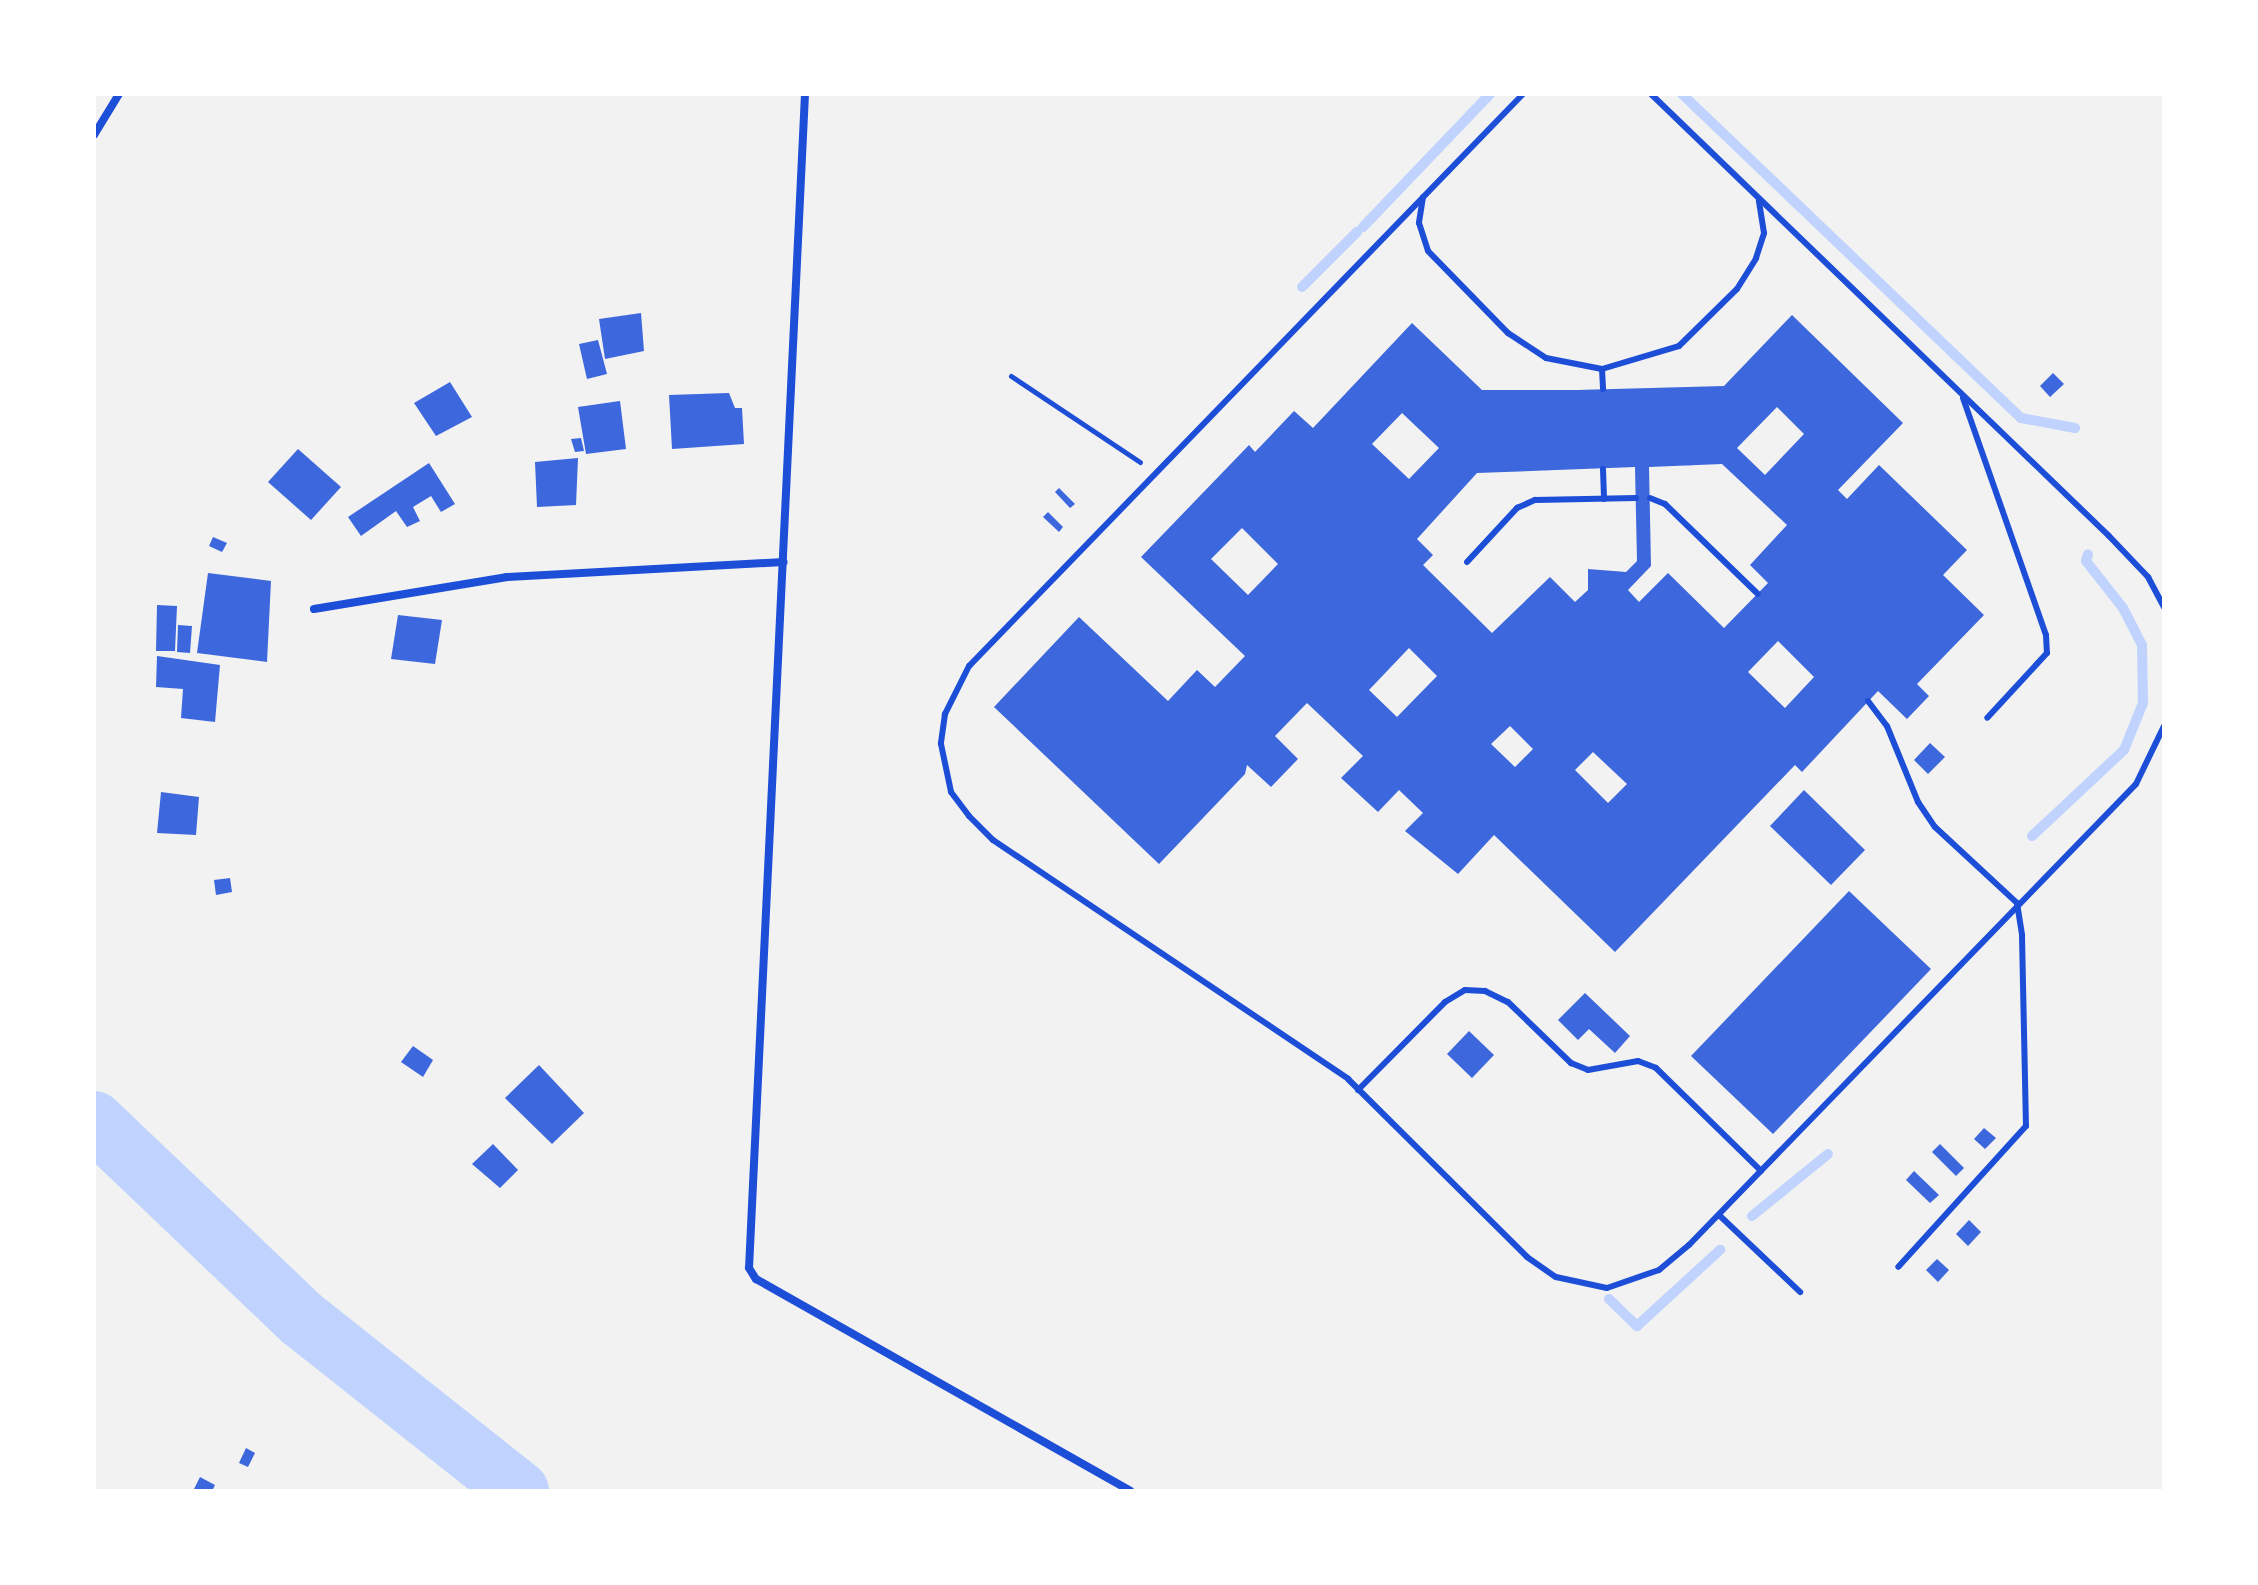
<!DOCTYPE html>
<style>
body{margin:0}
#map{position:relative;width:2258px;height:1585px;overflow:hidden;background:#f2f2f2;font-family:Roboto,sans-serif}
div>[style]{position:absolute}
.stream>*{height:10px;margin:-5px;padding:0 5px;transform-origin:5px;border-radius:5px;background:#bfd3fe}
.river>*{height:60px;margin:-30px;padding:0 30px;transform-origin:30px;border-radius:30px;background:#bfd3fe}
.building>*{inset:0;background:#3d67dc}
.path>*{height:5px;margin:-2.5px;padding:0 2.5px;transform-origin:2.5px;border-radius:2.5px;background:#1d4ed8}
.service>*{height:6px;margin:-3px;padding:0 3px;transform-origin:3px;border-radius:3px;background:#1d4ed8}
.minor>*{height:8px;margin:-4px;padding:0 4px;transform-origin:4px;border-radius:4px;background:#1d4ed8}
span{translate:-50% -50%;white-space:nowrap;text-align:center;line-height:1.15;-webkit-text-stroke:6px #fff;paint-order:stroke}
.frame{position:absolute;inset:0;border:96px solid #fff;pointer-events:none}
</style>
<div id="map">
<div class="stream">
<i style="left:1682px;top:94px;width:469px;rotate:43.7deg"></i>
<i style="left:2021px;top:418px;width:55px;rotate:10.5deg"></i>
<i style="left:1363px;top:227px;width:184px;rotate:-46.3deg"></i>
<i style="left:1302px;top:287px;width:78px;rotate:-45deg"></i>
<i style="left:2032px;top:836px;width:126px;rotate:-43.1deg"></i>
<i style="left:2124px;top:750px;width:51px;rotate:-68deg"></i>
<i style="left:2143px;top:703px;width:58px;rotate:-91deg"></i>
<i style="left:2142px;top:645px;width:42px;rotate:-117.2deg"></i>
<i style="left:2123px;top:608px;width:60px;rotate:-128.2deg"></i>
<i style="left:2086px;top:561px;width:7px;rotate:-74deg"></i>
<i style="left:1752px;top:1216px;width:98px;rotate:-39.2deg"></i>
<i style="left:1609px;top:1299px;width:39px;rotate:44deg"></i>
<i style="left:1637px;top:1326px;width:113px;rotate:-42.5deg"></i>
</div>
<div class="river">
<i style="left:94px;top:1121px;width:287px;rotate:43.6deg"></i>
<i style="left:302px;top:1319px;width:277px;rotate:38.4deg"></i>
</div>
<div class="building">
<i style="clip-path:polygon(641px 313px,644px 351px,605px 359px,599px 319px)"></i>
<i style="clip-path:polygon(evenodd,1792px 315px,1903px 423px,1838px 490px,1847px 499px,1879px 465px,1967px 550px,1943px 575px,1984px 615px,1917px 684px,1929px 696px,1907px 719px,1878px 691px,1802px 772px,1795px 765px,1615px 952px,1494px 835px,1458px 874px,1405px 831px,1423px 813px,1399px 790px,1378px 812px,1341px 778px,1363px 756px,1307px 703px,1275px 736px,1298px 759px,1271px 787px,1247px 765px,1245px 774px,1159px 864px,994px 707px,1079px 617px,1168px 701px,1197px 670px,1215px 687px,1245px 656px,1141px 557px,1249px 445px,1255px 452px,1294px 411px,1313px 428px,1412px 323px,1482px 390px,1577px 390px,1724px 386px,1792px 315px,1777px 407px,1804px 434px,1765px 475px,1737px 448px,1777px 407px,1792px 315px,1402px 413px,1439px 448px,1409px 479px,1372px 444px,1402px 413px,1792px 315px,1722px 464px,1787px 525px,1750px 565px,1768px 583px,1724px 628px,1668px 573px,1639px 602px,1628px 590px,1651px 566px,1649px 467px,1722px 464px,1792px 315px,1635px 467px,1637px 561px,1626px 572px,1588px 569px,1588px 590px,1575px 602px,1550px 577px,1492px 633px,1423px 565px,1433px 555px,1417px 539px,1477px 473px,1635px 467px,1792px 315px,1242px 528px,1278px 564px,1248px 595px,1211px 559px,1242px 528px,1792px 315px,1778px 641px,1814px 677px,1785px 708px,1748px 672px,1778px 641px,1792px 315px,1409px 648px,1437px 676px,1397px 717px,1369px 690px,1409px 648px,1792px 315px,1510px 726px,1533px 749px,1515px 767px,1491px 744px,1510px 726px,1792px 315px,1593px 752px,1627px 784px,1608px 803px,1575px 770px,1593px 752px)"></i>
<i style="clip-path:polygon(598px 340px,607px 374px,587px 379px,579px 344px)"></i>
<i style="clip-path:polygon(2053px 373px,2064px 384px,2050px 397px,2040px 386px)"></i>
<i style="clip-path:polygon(450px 382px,472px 417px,436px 436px,414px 403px)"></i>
<i style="clip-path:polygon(729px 393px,735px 408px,742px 408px,744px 444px,672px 449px,669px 395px)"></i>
<i style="clip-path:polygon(620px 401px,626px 449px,586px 454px,578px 407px)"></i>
<i style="clip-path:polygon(581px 438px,584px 451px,575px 452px,571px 439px)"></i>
<i style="clip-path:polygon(298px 449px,341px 487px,311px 520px,268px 482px)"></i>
<i style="clip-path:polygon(578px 458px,576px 505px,537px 507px,535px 462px)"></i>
<i style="clip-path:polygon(429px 463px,455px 504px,441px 512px,431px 496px,413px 507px,420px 521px,407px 527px,396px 511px,361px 536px,348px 517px)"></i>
<i style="clip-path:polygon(1059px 488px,1075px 504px,1070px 508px,1055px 492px)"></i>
<i style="clip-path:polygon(1048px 512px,1063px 527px,1059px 532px,1043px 517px)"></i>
<i style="clip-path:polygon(213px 537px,227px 543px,222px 552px,209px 546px)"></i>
<i style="clip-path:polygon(208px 573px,271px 581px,267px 662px,197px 653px)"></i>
<i style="clip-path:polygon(157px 605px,177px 606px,175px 651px,156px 651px)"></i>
<i style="clip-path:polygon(398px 615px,442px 620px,435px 664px,391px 659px)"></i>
<i style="clip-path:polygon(178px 625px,192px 626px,190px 653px,177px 652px)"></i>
<i style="clip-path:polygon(157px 656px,220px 665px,215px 722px,181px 718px,183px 689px,156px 687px)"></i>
<i style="clip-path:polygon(1930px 743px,1945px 757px,1928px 774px,1914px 760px)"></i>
<i style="clip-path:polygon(1804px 790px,1865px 850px,1831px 885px,1770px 826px)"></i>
<i style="clip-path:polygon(161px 792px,199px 797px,196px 835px,157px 833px)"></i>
<i style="clip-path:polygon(230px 878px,232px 892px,216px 895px,214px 880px)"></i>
<i style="clip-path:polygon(1849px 891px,1931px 969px,1773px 1134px,1691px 1056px)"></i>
<i style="clip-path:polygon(1585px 993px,1630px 1036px,1615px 1053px,1589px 1029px,1578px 1040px,1558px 1020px)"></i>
<i style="clip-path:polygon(1469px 1031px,1494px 1055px,1472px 1078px,1447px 1054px)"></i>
<i style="clip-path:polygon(413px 1046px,433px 1060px,423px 1077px,401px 1062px)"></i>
<i style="clip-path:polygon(539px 1065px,584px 1113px,552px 1144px,505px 1098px)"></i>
<i style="clip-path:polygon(1984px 1128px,1996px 1138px,1985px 1149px,1974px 1139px)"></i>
<i style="clip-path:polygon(493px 1144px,518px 1170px,500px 1188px,472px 1164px)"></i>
<i style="clip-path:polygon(1940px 1144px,1964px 1168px,1956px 1176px,1932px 1152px)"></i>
<i style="clip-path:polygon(1914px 1171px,1939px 1195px,1930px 1203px,1906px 1180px)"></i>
<i style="clip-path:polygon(1969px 1220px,1981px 1232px,1968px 1246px,1956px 1234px)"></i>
<i style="clip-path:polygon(1937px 1259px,1949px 1270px,1938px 1282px,1926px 1270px)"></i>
<i style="clip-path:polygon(246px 1448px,255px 1453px,248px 1467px,239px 1463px)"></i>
<i style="clip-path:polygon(200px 1477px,215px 1485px,212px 1491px,194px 1489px)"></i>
</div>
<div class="path">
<i style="left:1011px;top:376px;width:155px;rotate:33.7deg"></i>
</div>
<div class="service">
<i style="left:1523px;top:94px;width:796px;rotate:134.08deg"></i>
<i style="left:969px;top:666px;width:54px;rotate:116.6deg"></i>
<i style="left:945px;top:714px;width:30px;rotate:98deg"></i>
<i style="left:941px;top:744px;width:49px;rotate:78.2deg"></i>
<i style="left:951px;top:792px;width:30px;rotate:53deg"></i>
<i style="left:969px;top:816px;width:34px;rotate:45deg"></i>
<i style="left:993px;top:840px;width:428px;rotate:33.9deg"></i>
<i style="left:1348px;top:1079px;width:252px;rotate:44.8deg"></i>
<i style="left:1527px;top:1257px;width:35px;rotate:35deg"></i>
<i style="left:1556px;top:1277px;width:52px;rotate:12.2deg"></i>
<i style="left:1607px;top:1288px;width:55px;rotate:-19.1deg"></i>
<i style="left:1659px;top:1270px;width:39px;rotate:-40deg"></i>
<i style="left:1689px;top:1245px;width:642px;rotate:-45.88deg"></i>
<i style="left:2136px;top:784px;width:64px;rotate:-64.2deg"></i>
<i style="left:1651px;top:94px;width:636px;rotate:43.98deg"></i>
<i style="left:2109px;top:536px;width:57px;rotate:46.4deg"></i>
<i style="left:2148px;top:577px;width:34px;rotate:62deg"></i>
<i style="left:1423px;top:197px;width:26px;rotate:99deg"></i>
<i style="left:1419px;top:223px;width:29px;rotate:72deg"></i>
<i style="left:1428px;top:251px;width:115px;rotate:45.7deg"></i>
<i style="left:1508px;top:333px;width:45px;rotate:33.3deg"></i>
<i style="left:1546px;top:358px;width:57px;rotate:11.1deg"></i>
<i style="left:1602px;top:369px;width:80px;rotate:-16.6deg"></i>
<i style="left:1679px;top:346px;width:81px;rotate:-44.5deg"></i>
<i style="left:1737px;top:289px;width:36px;rotate:-58deg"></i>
<i style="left:1756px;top:258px;width:26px;rotate:-72deg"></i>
<i style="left:1764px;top:233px;width:33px;rotate:-99deg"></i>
<i style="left:1602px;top:369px;width:20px;rotate:87deg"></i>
<i style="left:1963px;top:398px;width:251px;rotate:70.7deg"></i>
<i style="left:2046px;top:635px;width:18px;rotate:87deg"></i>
<i style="left:2047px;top:653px;width:88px;rotate:132.7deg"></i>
<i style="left:1603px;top:469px;width:30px;rotate:88deg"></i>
<i style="left:1650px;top:498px;width:16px;rotate:22deg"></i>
<i style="left:1665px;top:504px;width:129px;rotate:44.1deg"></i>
<i style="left:1467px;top:562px;width:74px;rotate:-47.2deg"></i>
<i style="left:1517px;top:508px;width:20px;rotate:-24deg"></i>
<i style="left:1535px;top:500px;width:101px;rotate:-1.1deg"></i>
<i style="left:1868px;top:701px;width:31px;rotate:53deg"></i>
<i style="left:1887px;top:726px;width:82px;rotate:67.8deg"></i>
<i style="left:1918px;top:802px;width:30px;rotate:56deg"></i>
<i style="left:1935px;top:827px;width:112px;rotate:42.8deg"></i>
<i style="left:2017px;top:903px;width:33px;rotate:81deg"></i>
<i style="left:2022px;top:936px;width:190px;rotate:88.8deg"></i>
<i style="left:2026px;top:1126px;width:190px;rotate:132.2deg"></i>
<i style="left:1358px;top:1090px;width:124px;rotate:-45.3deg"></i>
<i style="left:1445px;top:1002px;width:23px;rotate:-31deg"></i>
<i style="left:1465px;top:990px;width:20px;rotate:3deg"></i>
<i style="left:1485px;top:991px;width:25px;rotate:26deg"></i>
<i style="left:1508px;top:1002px;width:88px;rotate:44.1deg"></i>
<i style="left:1571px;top:1063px;width:18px;rotate:22deg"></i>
<i style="left:1588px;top:1070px;width:51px;rotate:-10.2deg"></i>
<i style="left:1638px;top:1061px;width:19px;rotate:21deg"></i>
<i style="left:1656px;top:1068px;width:147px;rotate:44.4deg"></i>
<i style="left:1719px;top:1215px;width:112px;rotate:43.5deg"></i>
</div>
<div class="minor">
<i style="left:805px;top:94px;width:1175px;rotate:92.73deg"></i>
<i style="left:749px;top:1268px;width:13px;rotate:58deg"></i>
<i style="left:756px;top:1279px;width:430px;rotate:29.5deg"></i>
<i style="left:94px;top:135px;width:48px;rotate:-58.6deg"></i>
<i style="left:314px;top:609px;width:196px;rotate:-9.4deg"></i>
<i style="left:507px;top:577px;width:277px;rotate:-3.1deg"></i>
</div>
<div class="frame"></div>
</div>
